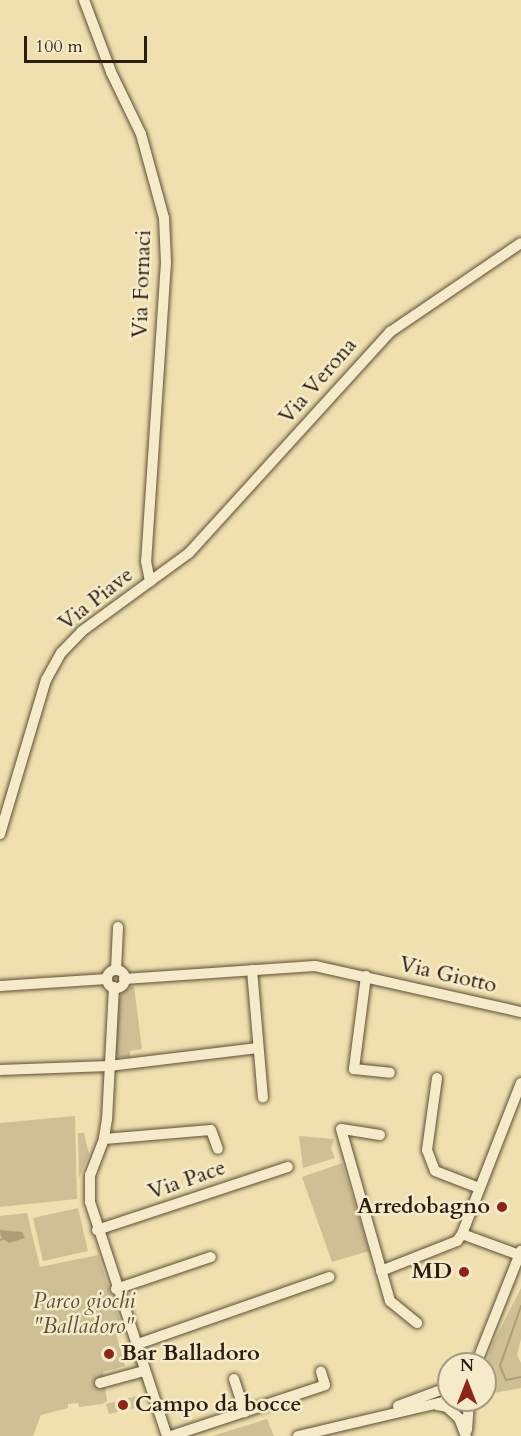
<!DOCTYPE html>
<style>
body{margin:0}
#map{position:relative;width:521px;height:1436px;overflow:hidden;background:#f0e0af;font-family:Cardo,serif}
div>[style]{position:absolute}
.green>*{inset:0;background:#cfbf94}
.water>*{inset:0;background:#ad9e79}
.stream>*{height:2px;margin:-1px;padding:0 1px;transform-origin:1px;border-radius:1px;background:#ad9e79}
.roads{filter:drop-shadow(0 0 2px #5d4e38) drop-shadow(0 0 2px #5d4e38)}
.minor>*{height:10px;margin:-5px;padding:0 5px;transform-origin:5px;border-radius:5px;background:#f5ebcb}
.minor>.ring{margin:-5px;padding:0;box-sizing:content-box;background:none;border:10px solid #f5ebcb;border-radius:50%}
.dots>*{width:16px;height:16px;translate:-50% -50%;box-sizing:border-box;border:3px solid #f5ebcb;border-radius:50%}
span{translate:-50% -50%;white-space:nowrap;text-align:center;line-height:1.15;-webkit-text-stroke:5px #f5ebcb;paint-order:stroke}
.street-label{font-size:22px;color:#2c1d11}
.poi-label{font-size:22px;color:#2c1d11;font-weight:700}
.right{translate:-100% -50%;text-align:right}
.left{translate:0 -50%;text-align:left}
.park-label{font-size:22px;color:#5d4e38;font-style:italic}
.north{position:absolute;left:437px;top:1352px;width:60px;height:60px;box-sizing:border-box;background:#f5ebcb;border:2px solid #a59981;border-radius:50%;rotate:0deg;font-size:16px;font-weight:700;line-height:24px;text-align:center;color:#2c1d11}
.north::after{content:'';display:block;margin:auto;width:21px;height:27px;background:#8f2418;clip-path:polygon(50% 0,100% 100%,50% 72%,0 100%)}
.scale{position:absolute;left:24px;top:36px;width:123px;height:27px;box-sizing:border-box;border:3px solid #2c1d11;border-top:0;padding-left:8px;font-size:18px;line-height:21px;white-space:nowrap;color:#2c1d11;-webkit-text-stroke:4px #f5ebcb;paint-order:stroke}
</style>
<div id="map">
<div class="green">
<i style="clip-path:polygon(134px 986px,142px 1049px,130px 1051px,130px 1057px,120px 1057px,115px 1054px,117px 1002px,125px 989px)"></i>
<i style="clip-path:polygon(75px 1116px,77px 1199px,0 1207px,0 1123px)"></i>
<i style="clip-path:polygon(78px 1133px,84px 1133px,89px 1154px,79px 1178px)"></i>
<i style="clip-path:polygon(299px 1136px,334px 1139px,331px 1149px,335px 1158px,303px 1168px)"></i>
<i style="clip-path:polygon(342px 1163px,369px 1251px,332px 1262px,302px 1177px)"></i>
<i style="clip-path:polygon(78px 1208px,88px 1251px,43px 1261px,33px 1218px)"></i>
<i style="clip-path:polygon(27px 1213px,40px 1267px,98px 1255px,120px 1320px,113px 1323px,125px 1366px,103px 1372px,107px 1401px,102px 1404px,79px 1407px,78px 1403px,68px 1404px,68px 1408px,41px 1415px,33px 1436px,0 1436px,0 1216px)"></i>
<i style="clip-path:polygon(521px 1288px,521px 1339px,517px 1355px,521px 1363px,521px 1388px,494px 1393px,485px 1385px,485px 1368px,493px 1343px)"></i>
<i style="clip-path:polygon(137px 1396px,140px 1407px,109px 1414px,106px 1404px)"></i>
<i style="clip-path:polygon(267px 1419px,274px 1436px,212px 1436px)"></i>
</div>
<div class="water">
<i style="clip-path:polygon(0 1230px,22px 1232px,25px 1238px,9px 1243px,1px 1237px)"></i>
</div>
<div class="stream">
<i style="left:0;top:1240px;width:5px;rotate:-22deg"></i>
<i style="left:521px;top:1306px;width:64px;rotate:109.3deg"></i>
<i style="left:500px;top:1366px;width:15px;rotate:67deg"></i>
<i style="left:506px;top:1380px;width:15px;rotate:-11deg"></i>
</div>
<div class="roads">
<div class="minor">
<i style="left:84px;top:0;width:77px;rotate:69.4deg"></i>
<i style="left:111px;top:72px;width:69px;rotate:64.2deg"></i>
<i style="left:141px;top:134px;width:87px;rotate:74.7deg"></i>
<i style="left:164px;top:218px;width:44px;rotate:87.4deg"></i>
<i style="left:166px;top:262px;width:300px;rotate:93.8deg"></i>
<i style="left:146px;top:561px;width:21px;rotate:79deg"></i>
<i style="left:0;top:834px;width:161px;rotate:-73.4deg"></i>
<i style="left:46px;top:680px;width:31px;rotate:-61deg"></i>
<i style="left:61px;top:653px;width:30px;rotate:-46deg"></i>
<i style="left:82px;top:631px;width:132px;rotate:-36.1deg"></i>
<i style="left:189px;top:553px;width:299px;rotate:-47.7deg"></i>
<i style="left:390px;top:332px;width:158px;rotate:-34.2deg"></i>
<i style="left:116px;top:970px;width:43px;rotate:-87.3deg"></i>
<i style="left:252px;top:970px;width:128px;rotate:85.1deg"></i>
<i class="ring" style="left:107px;top:970px;width:8px;height:8px"></i>
<i style="left:366px;top:976px;width:94px;rotate:97.4deg"></i>
<i style="left:354px;top:1069px;width:36px;rotate:6deg"></i>
<i style="left:124px;top:979px;width:191px;rotate:-3.9deg"></i>
<i style="left:315px;top:966px;width:211px;rotate:12.6deg"></i>
<i style="left:0;top:986px;width:107px;rotate:-3.7deg"></i>
<i style="left:114px;top:987px;width:132px;rotate:93deg"></i>
<i style="left:107px;top:1119px;width:20px;rotate:99deg"></i>
<i style="left:104px;top:1139px;width:39px;rotate:111deg"></i>
<i style="left:90px;top:1175px;width:27px;rotate:90deg"></i>
<i style="left:90px;top:1202px;width:246px;rotate:71.8deg"></i>
<i style="left:0;top:1070px;width:109px;rotate:-2.1deg"></i>
<i style="left:109px;top:1066px;width:150px;rotate:-6.9deg"></i>
<i style="left:437px;top:1078px;width:73px;rotate:97.9deg"></i>
<i style="left:427px;top:1150px;width:22px;rotate:69deg"></i>
<i style="left:435px;top:1171px;width:47px;rotate:21.1deg"></i>
<i style="left:380px;top:1135px;width:39px;rotate:-171deg"></i>
<i style="left:341px;top:1129px;width:179px;rotate:74.1deg"></i>
<i style="left:390px;top:1301px;width:35px;rotate:39deg"></i>
<i style="left:104px;top:1139px;width:107px;rotate:-4.8deg"></i>
<i style="left:211px;top:1130px;width:20px;rotate:70deg"></i>
<i style="left:97px;top:1230px;width:201px;rotate:-18.3deg"></i>
<i style="left:462px;top:1234px;width:162px;rotate:-68.7deg"></i>
<i style="left:381px;top:1271px;width:82px;rotate:-21.5deg"></i>
<i style="left:457px;top:1241px;width:9px;rotate:-54deg"></i>
<i style="left:462px;top:1234px;width:61px;rotate:20.2deg"></i>
<i style="left:116px;top:1289px;width:100px;rotate:-18.6deg"></i>
<i style="left:135px;top:1345px;width:206px;rotate:-19.3deg"></i>
<i style="left:476px;top:1364px;width:122px;rotate:-68.3deg"></i>
<i style="left:234px;top:1379px;width:35px;rotate:72deg"></i>
<i style="left:100px;top:1383px;width:46px;rotate:-15.3deg"></i>
<i style="left:437px;top:1405px;width:10px;rotate:11deg"></i>
<i style="left:447px;top:1407px;width:16px;rotate:43deg"></i>
<i style="left:459px;top:1418px;width:19px;rotate:69deg"></i>
<i style="left:398px;top:1406px;width:54px;rotate:-20.4deg"></i>
<i style="left:467px;top:1430px;width:30px;rotate:-86deg"></i>
<i style="left:171px;top:1436px;width:162px;rotate:-18.3deg"></i>
<i style="left:325px;top:1385px;width:14px;rotate:-107deg"></i>
<i style="left:298px;top:1436px;width:158px;rotate:-13.2deg"></i>
</div>
</div>
<div class="dots">
<i style="left:502px;top:1207px;background:#8f2418"></i>
<i style="left:464px;top:1272px;background:#8f2418"></i>
<i style="left:109px;top:1354px;background:#8f2418"></i>
<i style="left:123px;top:1405px;background:#8f2418"></i>
</div>
<div class="street-label">
<span style="left:142px;top:284px;rotate:-88deg">Via Fornaci</span>
<span style="left:318px;top:381px;rotate:-49deg">Via Verona</span>
<span style="left:96px;top:599px;rotate:-38deg">Via Piave</span>
<span style="left:448px;top:975px;rotate:13deg">Via Giotto</span>
<span style="left:187px;top:1180px;rotate:-19deg">Via Pace</span>
</div>
<div class="poi-label">
<span class="right" style="left:490px;top:1207px">Arredobagno</span>
<span class="right" style="left:452px;top:1272px">MD</span>
<span class="left" style="left:121px;top:1354px">Bar Balladoro</span>
<span class="left" style="left:135px;top:1405px">Campo da bocce</span>
</div>
<div class="park-label">
<span style="left:84px;top:1314px">Parco giochi<br>"Balladoro"</span>
</div>
<div class="north">N</div>
<div class="scale">100 m</div>
</div>
